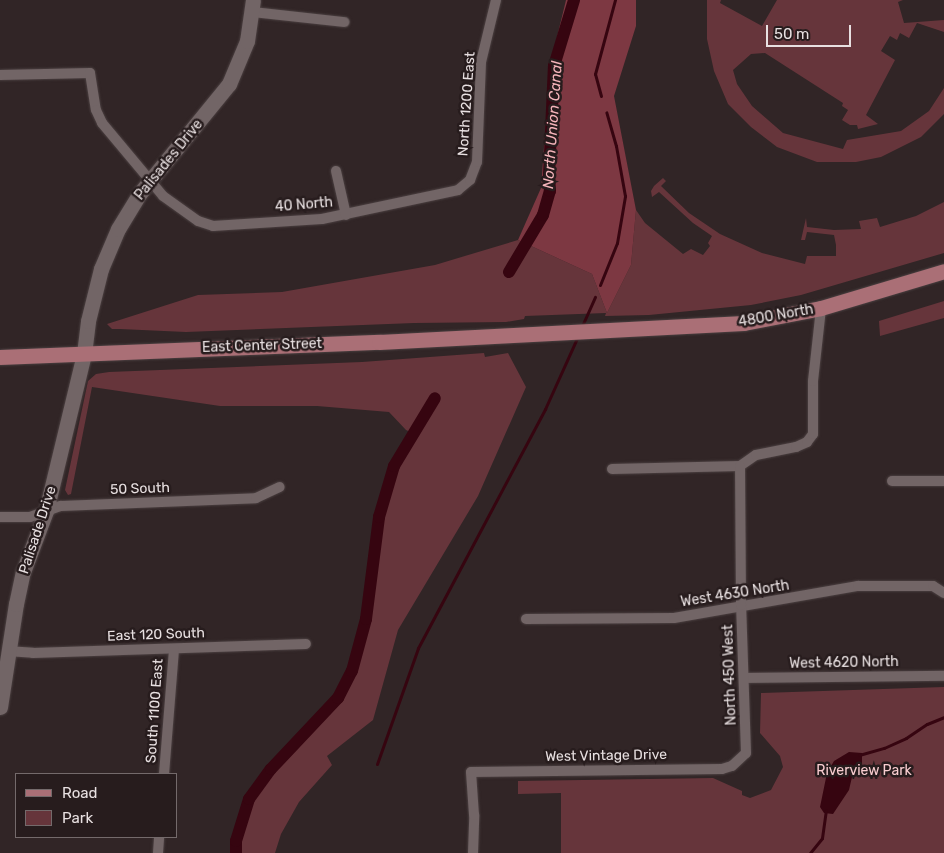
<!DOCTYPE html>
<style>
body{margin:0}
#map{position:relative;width:944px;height:853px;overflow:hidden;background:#312526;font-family:Rubik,sans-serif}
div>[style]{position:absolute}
.green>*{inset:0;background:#66353b}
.forest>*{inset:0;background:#7d3842}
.water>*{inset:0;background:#360510}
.stream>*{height:3px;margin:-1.5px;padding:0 1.5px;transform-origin:1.5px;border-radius:1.5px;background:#360510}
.canal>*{height:12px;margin:-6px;padding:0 6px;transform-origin:6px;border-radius:6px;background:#360510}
.roads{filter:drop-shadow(0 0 1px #4b4041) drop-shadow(0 0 1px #4b4041)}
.street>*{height:10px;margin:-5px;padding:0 5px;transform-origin:5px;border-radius:5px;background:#726566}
.secondary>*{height:15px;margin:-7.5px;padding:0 7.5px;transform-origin:7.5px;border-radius:7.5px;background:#726566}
.primary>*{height:15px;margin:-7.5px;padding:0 7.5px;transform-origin:7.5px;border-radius:7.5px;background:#aa6f76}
span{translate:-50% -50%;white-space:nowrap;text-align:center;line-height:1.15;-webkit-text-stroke:5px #271c1d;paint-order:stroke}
.street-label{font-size:14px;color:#e8e0e1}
.park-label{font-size:14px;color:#f9cdd0}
.water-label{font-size:15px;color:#f5b4ba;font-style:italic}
.legend{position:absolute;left:15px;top:773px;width:162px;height:65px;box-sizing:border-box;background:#271c1d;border:1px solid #746a6b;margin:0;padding:6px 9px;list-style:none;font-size:15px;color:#e8e0e1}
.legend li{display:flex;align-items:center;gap:10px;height:25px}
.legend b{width:25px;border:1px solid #746a6b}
.scale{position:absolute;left:766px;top:25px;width:85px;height:22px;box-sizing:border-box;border:2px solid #e8e0e1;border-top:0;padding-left:6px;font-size:15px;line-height:18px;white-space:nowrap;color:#e8e0e1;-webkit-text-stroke:4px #271c1d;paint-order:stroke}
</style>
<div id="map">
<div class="green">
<i style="clip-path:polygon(707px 0,721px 0,720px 3px,762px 26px,777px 0,903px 0,898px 2px,904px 23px,944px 20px,944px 32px,917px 23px,909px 38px,900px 33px,897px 40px,890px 36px,881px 51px,895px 60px,866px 115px,878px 124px,858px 129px,857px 125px,850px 125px,842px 120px,848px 110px,842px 106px,843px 103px,765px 53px,751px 54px,733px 70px,737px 84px,752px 106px,783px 133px,843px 149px,847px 140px,901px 131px,929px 111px,944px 88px,944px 114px,921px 137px,881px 157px,856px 162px,817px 162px,777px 147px,751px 127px,728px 104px,714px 71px,707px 39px)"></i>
<i style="clip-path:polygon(663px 178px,666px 181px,661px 186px,689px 213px,720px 234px,762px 253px,805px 264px,807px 256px,836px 256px,836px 245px,834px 235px,807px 232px,805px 240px,801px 240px,806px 218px,807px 227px,834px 230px,861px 229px,859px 221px,877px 218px,880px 227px,916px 216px,944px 202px,944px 253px,801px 295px,751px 305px,649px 315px,605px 316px,606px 313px,525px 316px,524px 319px,506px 322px,414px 323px,186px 332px,120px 329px,112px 329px,107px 324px,198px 295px,282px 292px,435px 265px,518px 240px,592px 274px,607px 313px,631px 265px,636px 210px,645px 223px,683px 254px,691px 249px,703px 255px,710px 246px,708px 243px,712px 236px,693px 223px,659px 192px,652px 197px,651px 191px,654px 186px)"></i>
<i style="clip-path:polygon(944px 301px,944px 318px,880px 336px,879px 321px)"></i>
<i style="clip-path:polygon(484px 353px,485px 357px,508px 353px,526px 387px,478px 496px,398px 630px,373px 720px,327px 756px,332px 765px,299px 802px,281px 834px,275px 853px,239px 853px,239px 843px,250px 804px,264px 782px,342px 699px,358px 659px,374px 581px,382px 518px,398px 469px,417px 435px,406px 430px,389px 412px,317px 406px,220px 406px,92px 387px,71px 494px,68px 495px,65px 490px,88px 381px,96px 374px,109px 372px,362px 362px)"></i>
<i style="clip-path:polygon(944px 687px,944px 853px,561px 853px,561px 793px,518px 794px,518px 781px,713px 778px,742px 791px,742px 795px,750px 798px,771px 790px,783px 767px,780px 756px,760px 733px,761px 693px)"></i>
</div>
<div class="forest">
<i style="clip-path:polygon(566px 0,636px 0,636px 26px,614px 96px,636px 210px,631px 265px,607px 313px,592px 274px,518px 240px,541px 188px,550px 66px)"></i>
</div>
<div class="water">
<i style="clip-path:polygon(849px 752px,862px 753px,862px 764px,852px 777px,849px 790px,833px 814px,824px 813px,820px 807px,827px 773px,834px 761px)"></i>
</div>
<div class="stream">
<i style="left:601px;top:96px;width:23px;rotate:-105deg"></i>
<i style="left:595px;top:74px;width:77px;rotate:-74.9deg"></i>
<i style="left:600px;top:285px;width:45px;rotate:-68deg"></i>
<i style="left:617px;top:243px;width:48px;rotate:-80.3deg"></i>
<i style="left:625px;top:196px;width:51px;rotate:-100.2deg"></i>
<i style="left:616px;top:146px;width:35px;rotate:-106deg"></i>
<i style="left:582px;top:326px;width:32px;rotate:-66deg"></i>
<i style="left:859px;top:755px;width:26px;rotate:-16deg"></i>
<i style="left:884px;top:748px;width:24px;rotate:-24deg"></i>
<i style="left:906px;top:738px;width:25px;rotate:-34deg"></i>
<i style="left:927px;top:724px;width:18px;rotate:-22deg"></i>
<i style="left:377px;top:764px;width:123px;rotate:-70.5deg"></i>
<i style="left:418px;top:648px;width:271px;rotate:-62deg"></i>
<i style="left:545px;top:409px;width:80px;rotate:-65.7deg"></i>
<i style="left:810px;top:853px;width:19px;rotate:-51deg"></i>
<i style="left:822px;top:838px;width:28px;rotate:-82deg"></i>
</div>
<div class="canal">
<i style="left:509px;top:272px;width:66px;rotate:-59.2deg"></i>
<i style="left:543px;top:215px;width:25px;rotate:-74deg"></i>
<i style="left:550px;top:191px;width:16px;rotate:-94deg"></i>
<i style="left:549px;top:175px;width:109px;rotate:-87.4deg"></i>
<i style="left:554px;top:66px;width:69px;rotate:-73.1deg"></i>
<i style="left:236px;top:853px;width:12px;rotate:-90deg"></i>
<i style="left:236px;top:841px;width:44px;rotate:-72.8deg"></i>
<i style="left:249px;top:799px;width:37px;rotate:-54deg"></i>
<i style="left:271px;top:769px;width:98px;rotate:-46.7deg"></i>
<i style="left:338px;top:698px;width:30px;rotate:-63deg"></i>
<i style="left:352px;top:671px;width:54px;rotate:-74.9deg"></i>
<i style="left:366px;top:619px;width:103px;rotate:-82.7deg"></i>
<i style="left:379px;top:517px;width:53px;rotate:-73.6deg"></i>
<i style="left:394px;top:466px;width:79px;rotate:-58.9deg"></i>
</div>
<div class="roads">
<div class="street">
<i style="left:253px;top:12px;width:92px;rotate:6.3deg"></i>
<i style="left:0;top:75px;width:90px;rotate:-1.3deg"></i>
<i style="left:90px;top:73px;width:37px;rotate:81deg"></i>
<i style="left:96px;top:110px;width:14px;rotate:65deg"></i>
<i style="left:102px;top:123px;width:95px;rotate:50.1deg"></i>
<i style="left:163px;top:196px;width:43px;rotate:35.5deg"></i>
<i style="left:198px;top:221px;width:16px;rotate:18deg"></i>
<i style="left:213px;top:226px;width:109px;rotate:-3.7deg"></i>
<i style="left:322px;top:219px;width:139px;rotate:-12deg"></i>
<i style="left:458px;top:190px;width:16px;rotate:-40deg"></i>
<i style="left:470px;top:180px;width:19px;rotate:-69deg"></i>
<i style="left:477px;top:162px;width:100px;rotate:-87.7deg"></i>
<i style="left:481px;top:62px;width:64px;rotate:-76.4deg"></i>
<i style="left:336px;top:171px;width:45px;rotate:77.2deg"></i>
<i style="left:612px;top:469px;width:128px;rotate:-1.3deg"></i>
<i style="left:740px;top:466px;width:19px;rotate:-35deg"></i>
<i style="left:756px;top:455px;width:41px;rotate:-11.3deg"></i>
<i style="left:796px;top:447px;width:12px;rotate:-24deg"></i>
<i style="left:807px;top:442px;width:10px;rotate:-53deg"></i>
<i style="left:813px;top:434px;width:53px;rotate:-90deg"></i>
<i style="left:813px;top:381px;width:73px;rotate:-83.7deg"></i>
<i style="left:892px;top:481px;width:52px"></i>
<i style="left:0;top:517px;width:30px"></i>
<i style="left:30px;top:517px;width:33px;rotate:-20deg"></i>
<i style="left:61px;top:506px;width:195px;rotate:-2.3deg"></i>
<i style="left:256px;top:498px;width:26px;rotate:-25deg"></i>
<i style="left:526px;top:619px;width:148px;rotate:-0.4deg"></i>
<i style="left:674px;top:618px;width:187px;rotate:-9.9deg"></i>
<i style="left:858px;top:586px;width:75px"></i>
<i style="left:933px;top:586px;width:13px;rotate:32deg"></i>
<i style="left:7px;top:651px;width:26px;rotate:4deg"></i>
<i style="left:33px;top:653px;width:273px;rotate:-1.9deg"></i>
<i style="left:744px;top:678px;width:200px;rotate:-0.6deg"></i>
<i style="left:164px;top:774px;width:125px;rotate:-85.4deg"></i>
<i style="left:158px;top:853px;width:16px;rotate:-86deg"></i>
<i style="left:473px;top:853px;width:38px;rotate:-88deg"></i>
<i style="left:474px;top:815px;width:43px;rotate:-94deg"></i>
<i style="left:471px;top:772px;width:251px;rotate:-0.7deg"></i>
<i style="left:722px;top:769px;width:10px;rotate:-17deg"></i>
<i style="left:732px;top:766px;width:19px;rotate:-43deg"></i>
<i style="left:746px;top:753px;width:148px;rotate:-91.9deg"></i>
<i style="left:741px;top:605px;width:139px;rotate:-90.4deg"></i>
</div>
<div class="secondary">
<i style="left:0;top:707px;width:104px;rotate:-81.2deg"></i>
<i style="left:16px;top:604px;width:33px;rotate:-78deg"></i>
<i style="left:23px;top:572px;width:65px;rotate:-69.3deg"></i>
<i style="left:46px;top:511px;width:162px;rotate:-76.4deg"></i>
<i style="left:84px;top:354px;width:33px;rotate:-83deg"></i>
<i style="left:88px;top:321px;width:54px;rotate:-76deg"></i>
<i style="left:101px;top:269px;width:43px;rotate:-67deg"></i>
<i style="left:118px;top:229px;width:42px;rotate:-58.6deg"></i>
<i style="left:140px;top:193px;width:141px;rotate:-50.8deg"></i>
<i style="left:229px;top:84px;width:47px;rotate:-67.3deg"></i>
<i style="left:247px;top:41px;width:41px;rotate:-81.7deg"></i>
</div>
<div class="primary">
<i style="left:0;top:357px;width:379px;rotate:-2.3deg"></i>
<i style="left:379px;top:342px;width:365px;rotate:-3deg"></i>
<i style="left:744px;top:323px;width:78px;rotate:-11deg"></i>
<i style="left:821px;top:308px;width:128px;rotate:-16.7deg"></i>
</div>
</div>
<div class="street-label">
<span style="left:467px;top:104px;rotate:-86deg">North 1200 East</span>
<span style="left:169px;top:160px;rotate:-51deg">Palisades Drive</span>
<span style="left:304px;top:205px;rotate:-5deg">40 North</span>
<span style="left:776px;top:316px;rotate:-10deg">4800 North</span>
<span style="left:262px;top:346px;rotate:-2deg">East Center Street</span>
<span style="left:140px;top:489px;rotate:-2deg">50 South</span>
<span style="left:38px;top:530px;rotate:-72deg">Palisade Drive</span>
<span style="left:735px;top:594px;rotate:-9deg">West 4630 North</span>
<span style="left:156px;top:635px;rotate:-2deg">East 120 South</span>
<span style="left:844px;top:663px;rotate:-1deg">West 4620 North</span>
<span style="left:730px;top:675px;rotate:-92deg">North 450 West</span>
<span style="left:155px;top:711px;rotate:-86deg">South 1100 East</span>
<span style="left:606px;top:756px;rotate:-1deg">West Vintage Drive</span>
</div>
<div class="park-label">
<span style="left:864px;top:771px">Riverview Park</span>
</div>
<div class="water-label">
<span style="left:553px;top:125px;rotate:-86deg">North Union Canal</span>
</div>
<ul class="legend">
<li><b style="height:6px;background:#aa6f76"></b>Road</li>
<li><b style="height:14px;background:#66353b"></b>Park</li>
</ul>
<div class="scale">50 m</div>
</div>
